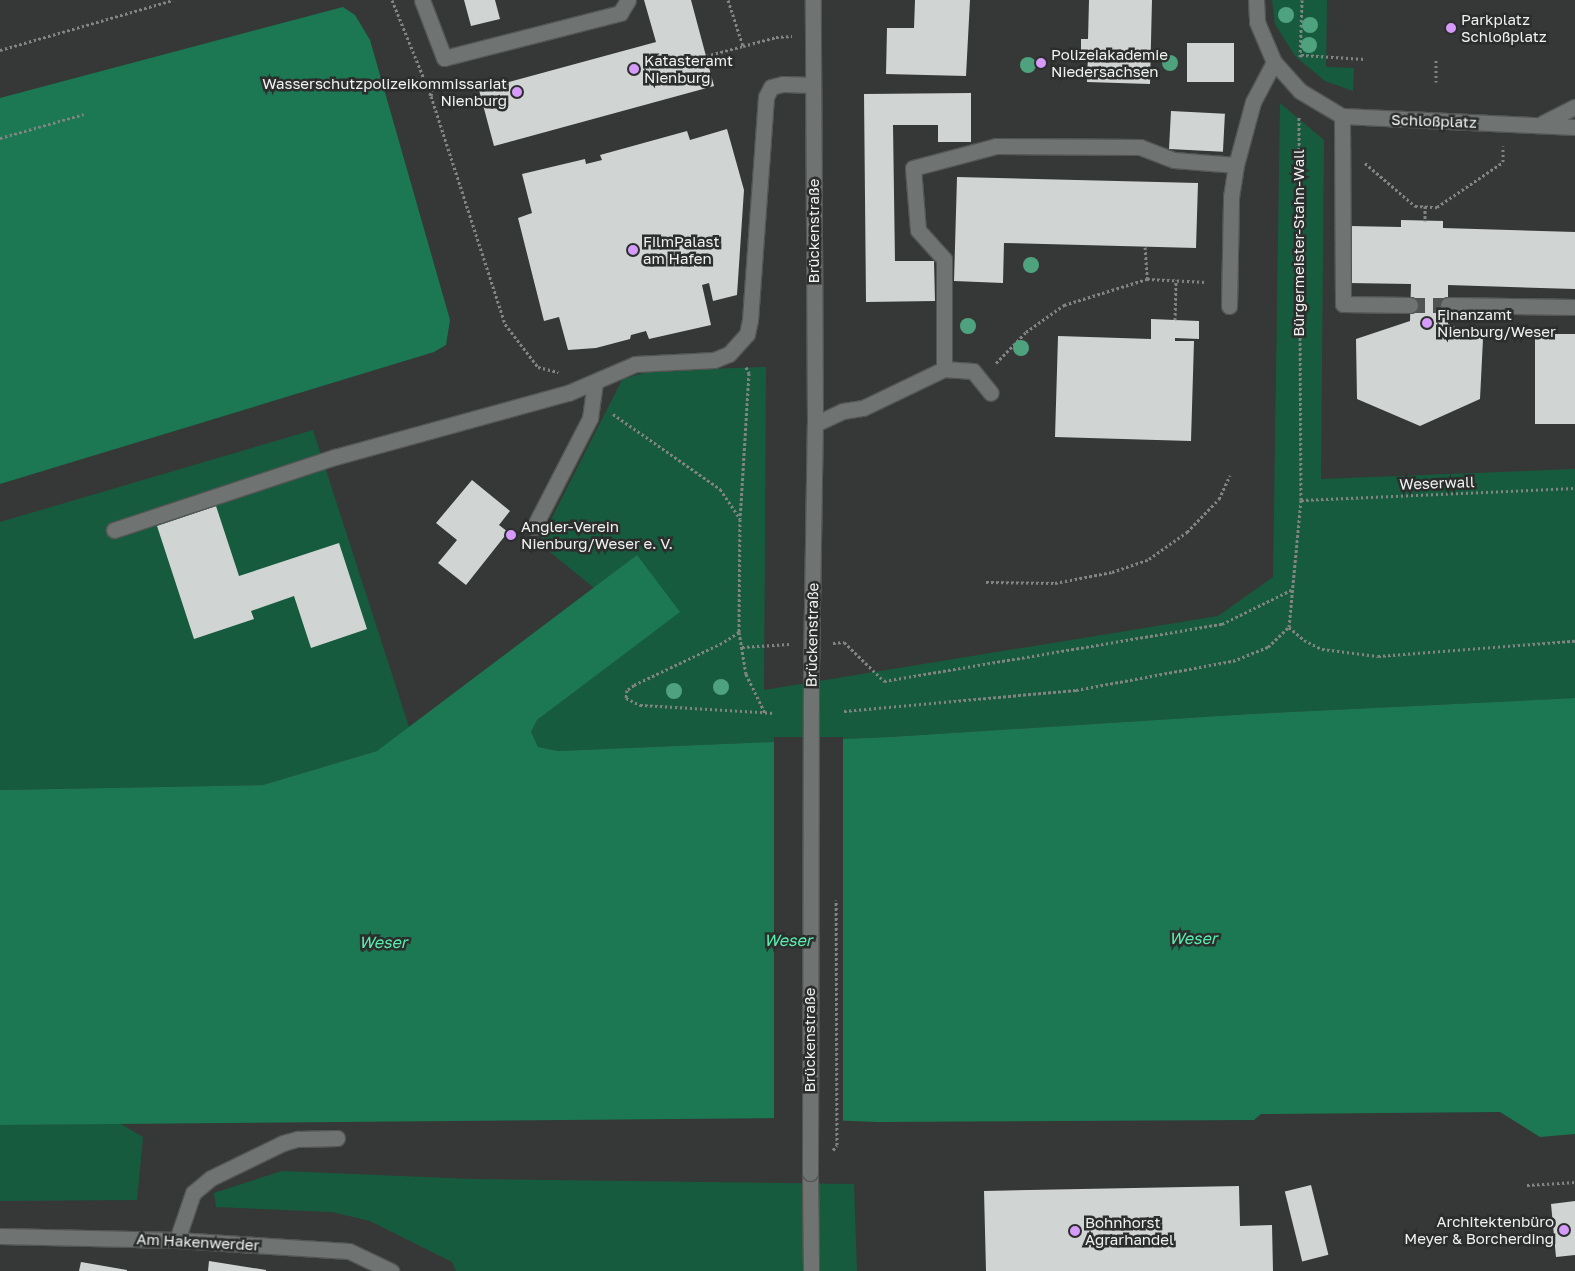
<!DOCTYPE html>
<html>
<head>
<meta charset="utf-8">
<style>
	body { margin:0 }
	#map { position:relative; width:1575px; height:1271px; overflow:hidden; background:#353836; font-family:"Golos Text",sans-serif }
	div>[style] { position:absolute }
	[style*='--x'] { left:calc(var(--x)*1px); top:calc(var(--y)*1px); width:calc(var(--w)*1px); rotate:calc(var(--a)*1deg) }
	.green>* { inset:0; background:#175b3f }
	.water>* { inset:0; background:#1b7853 }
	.pier>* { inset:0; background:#353836; transform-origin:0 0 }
	.building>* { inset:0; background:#d0d4d2; transform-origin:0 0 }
	.minor-tunnel>* { height:15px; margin-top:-7.5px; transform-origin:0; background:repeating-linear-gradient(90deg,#515452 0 15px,transparent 0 23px) }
	.path>* { height:3px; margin-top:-1.5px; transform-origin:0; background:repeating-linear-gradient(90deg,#818482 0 2.5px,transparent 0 5px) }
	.roads { filter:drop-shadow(1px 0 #545655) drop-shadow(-1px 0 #545655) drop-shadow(0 1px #545655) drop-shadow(0 -1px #545655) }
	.minor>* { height:15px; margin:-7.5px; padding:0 7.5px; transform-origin:7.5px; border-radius:7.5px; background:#6f7371 }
	.path-bridge>* { height:3px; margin-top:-1.5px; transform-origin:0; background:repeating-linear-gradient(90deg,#818482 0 2.5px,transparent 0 5px) }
	.bridges { filter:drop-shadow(1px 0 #545655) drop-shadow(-1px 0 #545655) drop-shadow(0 1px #545655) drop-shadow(0 -1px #545655) }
	.minor-bridge>* { height:15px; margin:-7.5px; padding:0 7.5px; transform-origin:7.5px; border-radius:7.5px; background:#6f7371 }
	.trees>* { width:16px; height:16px; margin:-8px; border-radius:50%; background:#4fa27e }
	.dots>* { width:14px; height:14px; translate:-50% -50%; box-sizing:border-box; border:2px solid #2b2e2c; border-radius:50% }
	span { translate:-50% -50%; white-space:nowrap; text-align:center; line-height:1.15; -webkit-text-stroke:5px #2b2e2c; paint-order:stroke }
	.poi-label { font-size:15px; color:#f0f2f1 }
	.left { translate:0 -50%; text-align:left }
	.right { translate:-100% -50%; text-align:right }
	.street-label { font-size:15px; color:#f0f2f1 }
	.water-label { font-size:16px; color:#57eeae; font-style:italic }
</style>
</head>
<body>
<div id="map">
	<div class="green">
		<div style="clip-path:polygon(1272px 0,1327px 0,1326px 67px,1354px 68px,1353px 91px,1325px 81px,1295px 56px,1275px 24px)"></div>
		<div style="clip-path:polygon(1280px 103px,1324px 140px,1321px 479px,1575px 469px,1575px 698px,1250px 714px,890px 737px,558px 751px,538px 747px,531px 732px,537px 720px,630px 649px,637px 555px,594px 588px,539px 543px,622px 380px,649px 371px,766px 367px,764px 690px,1218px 616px,1273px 577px)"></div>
		<div style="clip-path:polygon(313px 430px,410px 730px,377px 751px,263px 785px,0 790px,0 522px)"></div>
		<div style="clip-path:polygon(119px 1123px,143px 1137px,137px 1200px,0 1201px,0 1125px)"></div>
		<div style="clip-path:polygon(282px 1171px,472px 1179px,854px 1184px,857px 1271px,456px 1271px,452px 1262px,370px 1221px,332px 1212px,216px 1207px,214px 1193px)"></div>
	</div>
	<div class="water">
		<div style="clip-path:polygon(343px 7px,355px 15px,370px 40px,450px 320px,446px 345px,434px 352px,0 484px,0 98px)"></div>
		<div style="clip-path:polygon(637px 555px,680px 612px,537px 720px,531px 732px,538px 747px,558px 751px,890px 737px,1250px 714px,1575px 698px,1575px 1134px,1540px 1137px,1500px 1112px,1261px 1114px,1254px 1120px,877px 1122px,779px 1118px,0 1125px,0 790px,263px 785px,377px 751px)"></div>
	</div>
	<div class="pier">
		<div style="left:843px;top:737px;width:386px;height:69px;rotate:90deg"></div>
	</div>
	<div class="building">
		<div style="clip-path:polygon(464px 0,495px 0,500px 19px,471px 26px)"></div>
		<div style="clip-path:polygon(644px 0,691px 0,714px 86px,494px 146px,479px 90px,656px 42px)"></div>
		<div style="clip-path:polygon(915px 0,970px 0,966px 76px,886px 74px,887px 28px,914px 28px)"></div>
		<div style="clip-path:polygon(1089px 0,1152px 0,1150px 84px,1087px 82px,1088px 54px,1081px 54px,1081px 39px,1088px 39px)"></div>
		<div style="left:1187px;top:43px;width:47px;height:39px"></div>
		<div style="clip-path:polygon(971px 93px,971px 142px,938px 142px,938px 125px,893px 125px,895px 261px,934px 261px,935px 301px,866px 302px,864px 94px)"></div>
		<div style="left:1171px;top:111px;width:54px;height:38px;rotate:3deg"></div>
		<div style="clip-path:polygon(727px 129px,744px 190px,737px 295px,713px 301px,709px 283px,702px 285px,711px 325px,649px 339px,646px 331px,631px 335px,630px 339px,596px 348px,568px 350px,559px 317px,544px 321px,518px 218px,532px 213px,522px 174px,585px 159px,586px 164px,602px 160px,600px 155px,687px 131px,690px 140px)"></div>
		<div style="clip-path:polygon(957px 177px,1198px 183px,1196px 248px,1004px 243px,1003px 283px,954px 281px)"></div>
		<div style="clip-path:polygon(1401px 220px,1443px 221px,1443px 228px,1575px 232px,1575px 289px,1448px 285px,1448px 324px,1483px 339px,1480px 399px,1420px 426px,1357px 399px,1356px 339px,1410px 321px,1411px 284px,1348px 283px,1350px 226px,1401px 227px)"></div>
		<div style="clip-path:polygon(1151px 319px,1199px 321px,1199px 339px,1175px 338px,1175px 341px,1194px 341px,1191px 441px,1055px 437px,1058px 336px,1151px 339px)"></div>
		<div style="left:1575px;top:334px;width:90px;height:40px;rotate:90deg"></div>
		<div style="clip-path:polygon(472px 480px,510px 511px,499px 525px,508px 532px,466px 585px,438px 563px,457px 540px,436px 523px)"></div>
		<div style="clip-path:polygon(216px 506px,239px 576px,339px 543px,367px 629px,311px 648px,294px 596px,251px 611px,254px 619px,194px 639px,157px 526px)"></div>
		<div style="left:1311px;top:1185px;width:72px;height:27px;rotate:76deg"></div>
		<div style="clip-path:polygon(1239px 1186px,1240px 1226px,1272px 1225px,1273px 1271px,986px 1271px,984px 1191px)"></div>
		<div style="clip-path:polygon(1575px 1201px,1575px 1255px,1556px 1257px,1551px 1204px)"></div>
		<div style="clip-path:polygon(209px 1261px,266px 1270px,266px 1271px,208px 1271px)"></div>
		<div style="clip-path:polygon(81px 1262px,127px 1270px,127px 1271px,79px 1271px)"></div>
	</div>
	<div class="minor-tunnel">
		<div style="--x:1410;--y:305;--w:38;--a:0"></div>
	</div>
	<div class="path">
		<div style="--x:392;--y:0;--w:104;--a:67.9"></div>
		<div style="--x:431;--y:96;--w:240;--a:72"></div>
		<div style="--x:505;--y:324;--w:54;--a:52.5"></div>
		<div style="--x:538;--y:367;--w:21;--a:14"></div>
		<div style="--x:728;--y:0;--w:48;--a:71.9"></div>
		<div style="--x:743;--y:46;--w:34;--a:-15"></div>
		<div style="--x:776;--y:37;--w:16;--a:-4"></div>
		<div style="--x:0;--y:50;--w:180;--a:-16.1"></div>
		<div style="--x:1301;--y:55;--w:64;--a:3.6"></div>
		<div style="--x:706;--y:56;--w:38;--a:-15"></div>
		<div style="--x:1300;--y:57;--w:57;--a:-88"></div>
		<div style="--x:1436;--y:60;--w:22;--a:90"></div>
		<div style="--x:431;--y:96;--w:19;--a:-78"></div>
		<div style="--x:0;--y:138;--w:87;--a:-15.9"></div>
		<div style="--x:1365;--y:163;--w:66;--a:40.7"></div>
		<div style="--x:1415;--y:206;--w:22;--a:3"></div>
		<div style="--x:1437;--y:207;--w:80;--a:-34.3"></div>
		<div style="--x:1503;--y:162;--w:16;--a:-90"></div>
		<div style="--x:1425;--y:206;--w:15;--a:90"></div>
		<div style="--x:1145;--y:247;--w:32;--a:86"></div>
		<div style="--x:1175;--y:320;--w:40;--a:-88.6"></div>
		<div style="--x:996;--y:363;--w:43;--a:-45.9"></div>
		<div style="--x:1026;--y:332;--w:47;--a:-35.4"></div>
		<div style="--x:1064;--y:305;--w:87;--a:-17.4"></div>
		<div style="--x:1147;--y:279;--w:59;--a:2.9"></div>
		<div style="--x:746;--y:367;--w:7;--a:63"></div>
		<div style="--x:749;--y:373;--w:146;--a:93.5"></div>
		<div style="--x:740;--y:519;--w:113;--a:90.5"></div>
		<div style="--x:739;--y:632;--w:43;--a:80.5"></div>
		<div style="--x:746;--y:674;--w:43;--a:64"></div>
		<div style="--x:613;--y:414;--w:131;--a:35"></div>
		<div style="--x:720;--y:489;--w:36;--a:56"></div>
		<div style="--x:1301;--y:500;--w:274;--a:-2.5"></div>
		<div style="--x:986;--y:582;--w:69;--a:0.8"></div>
		<div style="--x:1055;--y:583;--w:58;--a:-10.9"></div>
		<div style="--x:1112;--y:572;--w:39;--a:-19"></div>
		<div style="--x:1149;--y:559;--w:47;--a:-35.4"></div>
		<div style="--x:1187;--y:532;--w:46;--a:-45.9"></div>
		<div style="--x:1219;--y:499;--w:26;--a:-65"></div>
		<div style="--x:1289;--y:627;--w:20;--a:41"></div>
		<div style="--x:1304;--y:640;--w:20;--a:27"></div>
		<div style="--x:1322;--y:649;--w:56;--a:7.1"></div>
		<div style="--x:1378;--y:656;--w:198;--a:-4.4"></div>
		<div style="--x:739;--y:632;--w:20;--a:147"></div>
		<div style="--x:722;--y:643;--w:98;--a:154.5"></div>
		<div style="--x:634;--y:685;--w:9;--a:144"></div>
		<div style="--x:627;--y:690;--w:8;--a:97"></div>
		<div style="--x:626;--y:698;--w:16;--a:27"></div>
		<div style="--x:640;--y:705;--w:134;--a:3.4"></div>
		<div style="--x:833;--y:643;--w:11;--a:-5"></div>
		<div style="--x:844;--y:642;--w:56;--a:44.3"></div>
		<div style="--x:884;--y:681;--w:343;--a:-9.6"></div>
		<div style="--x:1222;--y:624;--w:79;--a:-26.2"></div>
		<div style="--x:742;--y:647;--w:47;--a:-3.7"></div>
		<div style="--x:844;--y:711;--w:233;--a:-5.2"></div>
		<div style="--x:1076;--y:690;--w:160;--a:-10.5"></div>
		<div style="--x:1233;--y:661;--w:38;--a:-22"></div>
		<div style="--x:1268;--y:647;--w:29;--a:-44"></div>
		<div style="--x:1289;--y:627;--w:128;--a:-84.6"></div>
		<div style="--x:1301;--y:500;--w:384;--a:-90.3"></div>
		<div style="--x:1527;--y:1185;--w:48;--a:-3.6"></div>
	</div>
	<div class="roads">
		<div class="minor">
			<div style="--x:422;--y:0;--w:62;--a:69.2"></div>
			<div style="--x:444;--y:58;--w:182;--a:-14.3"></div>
			<div style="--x:620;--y:13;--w:15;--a:-58"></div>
			<div style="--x:1256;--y:0;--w:22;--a:87"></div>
			<div style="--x:1257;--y:22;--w:43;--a:67"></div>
			<div style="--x:1274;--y:62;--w:39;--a:48"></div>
			<div style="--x:1300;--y:91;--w:49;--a:30.8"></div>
			<div style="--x:1342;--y:116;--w:233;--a:2.7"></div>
			<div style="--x:1342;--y:116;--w:188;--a:89.7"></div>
			<div style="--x:1343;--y:304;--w:67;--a:0.9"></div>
			<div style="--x:1543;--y:123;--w:36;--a:-27"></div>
			<div style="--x:1448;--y:305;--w:127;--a:0.9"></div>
			<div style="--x:1229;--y:306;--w:109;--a:-88.9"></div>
			<div style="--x:1231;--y:197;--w:32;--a:-81"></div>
			<div style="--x:1236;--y:165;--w:65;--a:-74.9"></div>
			<div style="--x:1253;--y:102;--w:45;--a:-62.3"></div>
			<div style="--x:944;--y:369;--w:110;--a:-90"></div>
			<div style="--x:944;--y:259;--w:39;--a:-132"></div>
			<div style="--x:918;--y:230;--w:62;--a:-94.6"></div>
			<div style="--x:913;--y:168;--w:86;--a:-14.8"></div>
			<div style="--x:996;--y:146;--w:144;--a:0.4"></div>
			<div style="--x:1140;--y:147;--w:36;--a:21"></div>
			<div style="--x:1174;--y:160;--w:62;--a:4.6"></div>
			<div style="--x:815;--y:424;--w:31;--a:-25"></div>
			<div style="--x:843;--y:411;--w:20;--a:-9"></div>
			<div style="--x:863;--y:408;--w:90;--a:-25.7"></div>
			<div style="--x:944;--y:369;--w:29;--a:4"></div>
			<div style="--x:973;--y:371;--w:28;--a:51"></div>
			<div style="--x:534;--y:527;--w:123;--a:-62.8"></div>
			<div style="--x:590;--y:418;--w:36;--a:-82"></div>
			<div style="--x:114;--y:530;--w:233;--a:-18.3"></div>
			<div style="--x:335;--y:457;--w:242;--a:-15.4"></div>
			<div style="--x:568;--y:393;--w:73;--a:-23.4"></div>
			<div style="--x:635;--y:364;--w:79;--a:-2.9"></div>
			<div style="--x:714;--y:360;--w:16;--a:-22"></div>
			<div style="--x:729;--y:354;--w:27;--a:-48"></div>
			<div style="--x:747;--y:334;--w:14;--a:-78"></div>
			<div style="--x:750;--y:320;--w:224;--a:-85.9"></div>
			<div style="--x:766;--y:97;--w:11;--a:-63"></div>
			<div style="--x:771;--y:87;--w:12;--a:-14"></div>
			<div style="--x:783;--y:84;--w:30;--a:2"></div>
			<div style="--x:811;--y:670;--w:246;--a:-89.1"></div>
			<div style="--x:815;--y:424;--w:424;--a:-90.3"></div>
			<div style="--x:810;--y:1173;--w:98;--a:89.4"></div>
			<div style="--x:0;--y:1236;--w:177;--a:1.3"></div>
			<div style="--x:177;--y:1240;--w:172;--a:3.7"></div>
			<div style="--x:349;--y:1251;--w:47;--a:25.5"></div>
			<div style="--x:177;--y:1240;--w:50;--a:-71.2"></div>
			<div style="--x:193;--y:1193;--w:23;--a:-40"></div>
			<div style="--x:211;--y:1178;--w:80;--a:-25.9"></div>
			<div style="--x:283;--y:1143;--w:15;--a:-16"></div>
			<div style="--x:297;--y:1139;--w:40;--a:-1.4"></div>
		</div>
	</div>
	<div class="path-bridge">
		<div style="--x:833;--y:1150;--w:6;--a:-51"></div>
		<div style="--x:837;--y:1145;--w:245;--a:-90.2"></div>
	</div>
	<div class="bridges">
		<div class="minor-bridge">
			<div style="--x:810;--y:1173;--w:503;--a:-89.89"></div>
		</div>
	</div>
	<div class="trees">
		<div style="left:1286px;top:15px"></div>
		<div style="left:1310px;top:25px"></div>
		<div style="left:1309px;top:45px"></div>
		<div style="left:1170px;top:63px"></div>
		<div style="left:1028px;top:65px"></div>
		<div style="left:1031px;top:265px"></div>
		<div style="left:968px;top:326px"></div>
		<div style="left:1021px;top:348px"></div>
		<div style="left:721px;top:687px"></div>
		<div style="left:674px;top:691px"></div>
	</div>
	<div class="dots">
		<div style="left:1451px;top:28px;background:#d69bfa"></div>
		<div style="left:1041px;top:63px;background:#d69bfa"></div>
		<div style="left:634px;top:69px;background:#d69bfa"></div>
		<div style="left:517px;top:92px;background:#d69bfa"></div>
		<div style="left:633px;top:250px;background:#d69bfa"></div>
		<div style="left:1427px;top:323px;background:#d69bfa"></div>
		<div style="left:511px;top:535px;background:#d69bfa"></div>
		<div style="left:1564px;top:1230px;background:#d69bfa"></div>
		<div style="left:1075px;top:1231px;background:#d69bfa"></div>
	</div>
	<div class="poi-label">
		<span class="left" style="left:1461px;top:28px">Parkplatz<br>Schloßplatz</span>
		<span class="left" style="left:1051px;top:63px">Polizeiakademie<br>Niedersachsen</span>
		<span class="left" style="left:644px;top:69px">Katasteramt<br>Nienburg</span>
		<span class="right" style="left:507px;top:92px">Wasserschutzpolizeikommissariat<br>Nienburg</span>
		<span class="left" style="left:643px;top:250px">FilmPalast<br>am Hafen</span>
		<span class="left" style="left:1437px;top:323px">Finanzamt<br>Nienburg/Weser</span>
		<span class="left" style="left:521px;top:535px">Angler-Verein<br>Nienburg/Weser e. V.</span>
		<span class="right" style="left:1554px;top:1230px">Architektenbüro<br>Meyer &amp; Borcherding</span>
		<span class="left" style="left:1085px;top:1231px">Bohnhorst<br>Agrarhandel</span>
	</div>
	<div class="street-label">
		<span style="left:1434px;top:121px;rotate:2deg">Schloßplatz</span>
		<span style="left:814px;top:231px;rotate:-90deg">Brückenstraße</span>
		<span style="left:1299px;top:243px;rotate:-90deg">Bürgermeister-Stahn-Wall</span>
		<span style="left:1437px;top:483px;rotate:-2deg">Weserwall</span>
		<span style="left:812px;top:635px;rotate:-89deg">Brückenstraße</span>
		<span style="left:810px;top:1040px;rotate:-90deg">Brückenstraße</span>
		<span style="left:198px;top:1242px;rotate:3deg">Am Hakenwerder</span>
	</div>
	<div class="water-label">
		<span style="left:1193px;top:938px">Weser</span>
		<span style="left:788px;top:940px">Weser</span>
		<span style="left:383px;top:942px">Weser</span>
	</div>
</div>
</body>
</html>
